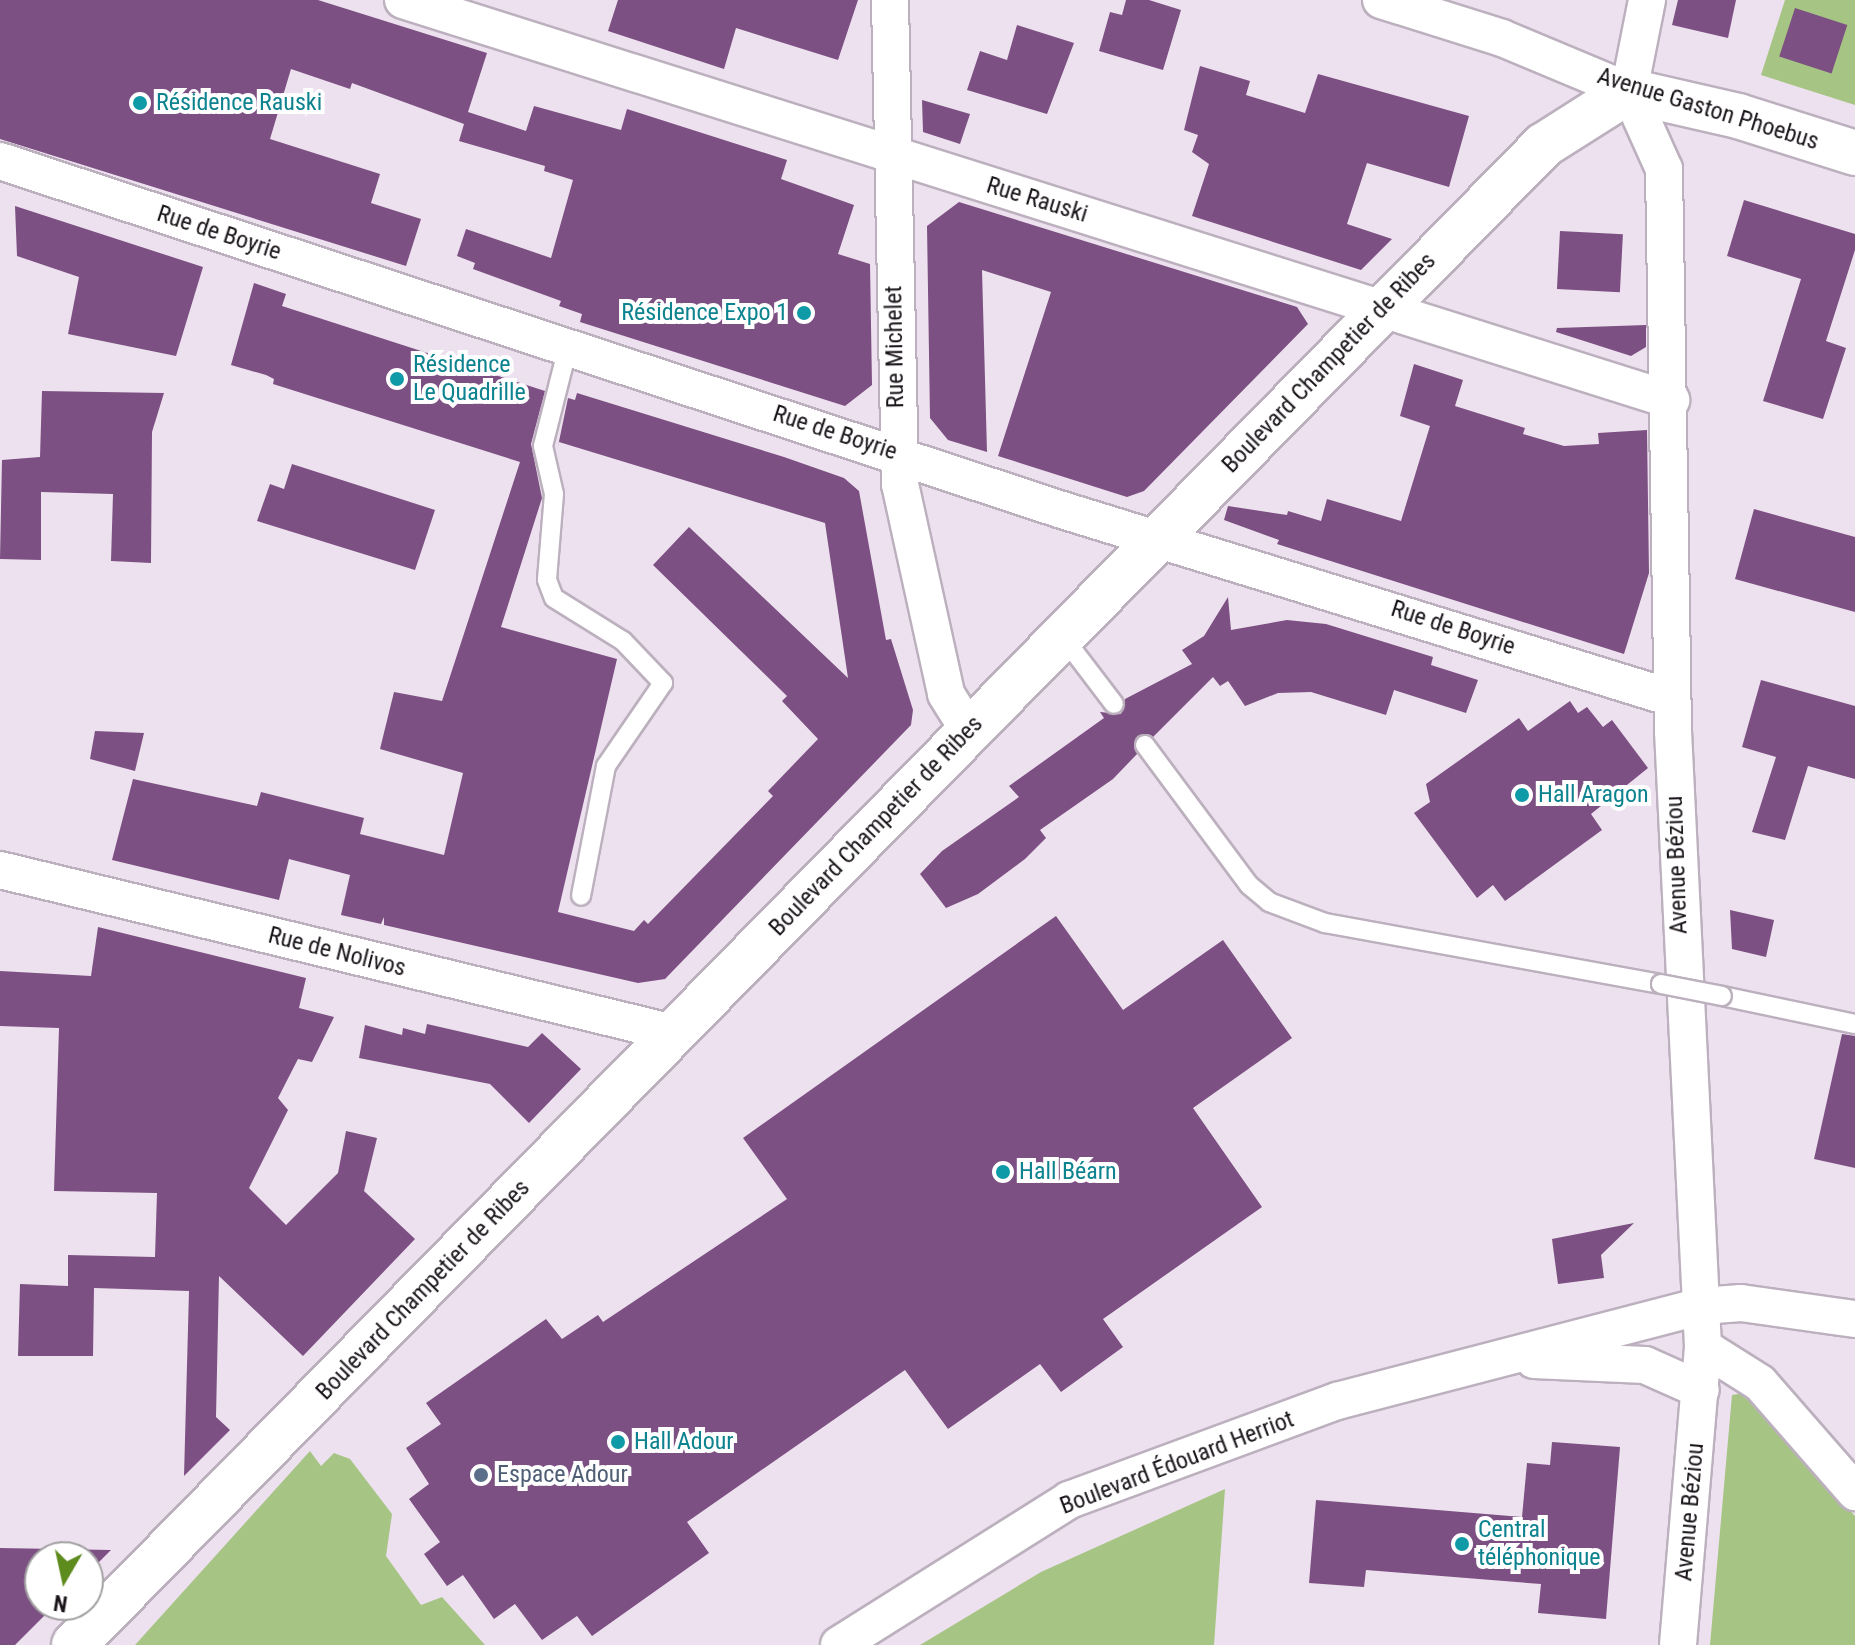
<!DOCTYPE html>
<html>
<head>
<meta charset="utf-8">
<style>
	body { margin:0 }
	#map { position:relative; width:1855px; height:1645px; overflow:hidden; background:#eee1ef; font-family:"Roboto Condensed",sans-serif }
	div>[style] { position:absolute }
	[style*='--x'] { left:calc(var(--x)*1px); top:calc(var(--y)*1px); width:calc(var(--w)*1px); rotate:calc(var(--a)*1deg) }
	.green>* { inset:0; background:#a6c483 }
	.building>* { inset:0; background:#7c5082; transform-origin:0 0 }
	.roads { filter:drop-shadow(2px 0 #bcb0be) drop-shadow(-2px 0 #bcb0be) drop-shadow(0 2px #bcb0be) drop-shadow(0 -2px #bcb0be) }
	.lane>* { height:18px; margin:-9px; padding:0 9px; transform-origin:9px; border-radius:9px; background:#fff }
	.street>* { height:36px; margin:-18px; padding:0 18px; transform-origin:18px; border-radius:18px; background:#fff }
	.secondary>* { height:44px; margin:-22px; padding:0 22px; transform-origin:22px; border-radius:22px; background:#fff }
	.bridges { filter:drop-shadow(2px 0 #bcb0be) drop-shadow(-2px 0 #bcb0be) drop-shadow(0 2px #bcb0be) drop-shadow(0 -2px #bcb0be) }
	.lane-bridge>* { height:18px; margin:-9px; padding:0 9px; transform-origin:9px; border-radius:9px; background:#fff }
	.dots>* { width:22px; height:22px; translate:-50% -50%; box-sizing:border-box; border:4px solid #fff; border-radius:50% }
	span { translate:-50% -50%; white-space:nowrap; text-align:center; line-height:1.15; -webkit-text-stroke:8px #fff; paint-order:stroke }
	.culture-label { font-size:24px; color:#0d838f }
	.left { translate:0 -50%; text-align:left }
	.right { translate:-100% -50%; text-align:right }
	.street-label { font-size:24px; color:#1a151a }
	.service-label { font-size:24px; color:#4e5e75 }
	.north { position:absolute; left:24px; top:1541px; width:80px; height:80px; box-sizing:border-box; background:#fff; border:2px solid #a3a1a3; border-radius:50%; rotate:189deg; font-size:22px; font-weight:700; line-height:32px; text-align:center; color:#1a151a }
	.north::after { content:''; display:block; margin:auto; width:28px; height:36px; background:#5d8b1e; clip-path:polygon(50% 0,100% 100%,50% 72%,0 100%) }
</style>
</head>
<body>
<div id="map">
	<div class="green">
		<div style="clip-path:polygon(1785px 0,1855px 0,1855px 105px,1761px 75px)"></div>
		<div style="clip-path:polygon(1745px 1393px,1855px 1516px,1855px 1645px,1710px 1645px,1732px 1395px)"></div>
		<div style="clip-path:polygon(310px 1451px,321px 1466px,334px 1453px,350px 1459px,392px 1514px,386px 1556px,421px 1605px,442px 1597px,485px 1645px,135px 1645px)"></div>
		<div style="clip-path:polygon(1225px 1489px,1214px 1645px,920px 1645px,1041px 1572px)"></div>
	</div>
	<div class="building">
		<div style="clip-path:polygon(0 0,318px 0,487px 53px,468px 112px,526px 131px,534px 106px,621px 130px,627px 109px,787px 160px,781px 179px,854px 205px,838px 254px,870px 264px,872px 385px,845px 406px,580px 322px,582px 314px,559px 306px,561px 301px,473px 269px,475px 263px,457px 256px,466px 229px,551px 258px,573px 180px,544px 171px,545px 166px,459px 141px,464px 124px,352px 83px,350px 89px,291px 69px,270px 139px,380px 174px,371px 203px,421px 219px,406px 266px,0 139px)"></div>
		<div style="clip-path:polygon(618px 0,858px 0,838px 60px,736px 28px,724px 69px,608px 31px)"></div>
		<div style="clip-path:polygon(1126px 0,1149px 0,1181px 10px,1163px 70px,1099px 51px,1110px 12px,1122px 15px)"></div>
		<div style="clip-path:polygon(1678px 0,1736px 0,1728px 38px,1672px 25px)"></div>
		<div style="left:1795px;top:8px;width:55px;height:51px;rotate:18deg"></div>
		<div style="clip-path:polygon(1017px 25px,1074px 43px,1047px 114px,967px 90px,980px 51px,1007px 60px)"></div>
		<div style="clip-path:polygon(1200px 66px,1250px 81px,1246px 95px,1305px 113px,1318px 74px,1469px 116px,1449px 187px,1367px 163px,1347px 224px,1392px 239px,1361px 270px,1192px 216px,1209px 164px,1192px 152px,1198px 135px,1184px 130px)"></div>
		<div style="clip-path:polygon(922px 100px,970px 114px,960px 144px,923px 132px)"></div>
		<div style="clip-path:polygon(1744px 200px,1855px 234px,1855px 250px,1826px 341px,1846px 348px,1823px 419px,1763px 401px,1801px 279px,1727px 256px)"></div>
		<div style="clip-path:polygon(959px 202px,1297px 307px,1308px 324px,1144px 491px,1127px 497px,998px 456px,1051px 292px,982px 270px,987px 452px,948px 440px,930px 418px,927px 226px)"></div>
		<div style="clip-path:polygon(15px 206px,203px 267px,176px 356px,68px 334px,79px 277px,17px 256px)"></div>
		<div style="left:1560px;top:231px;width:63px;height:58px;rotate:3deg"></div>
		<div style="clip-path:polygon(254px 283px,286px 294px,282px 306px,545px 391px,531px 444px,542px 498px,501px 627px,617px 659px,558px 912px,634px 931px,644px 920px,648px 924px,773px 796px,768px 791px,818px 739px,782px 701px,787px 696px,653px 565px,689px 527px,848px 678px,825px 523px,559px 442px,557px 451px,568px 398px,575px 400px,577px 393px,784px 457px,844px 478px,859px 491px,886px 640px,891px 639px,913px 710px,911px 725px,665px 979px,638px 983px,384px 925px,384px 917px,381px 924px,341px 915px,350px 875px,289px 859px,279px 900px,112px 860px,133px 779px,257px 806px,261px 792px,364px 818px,360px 834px,444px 855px,463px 773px,380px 749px,394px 692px,442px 701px,520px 462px,273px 384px,274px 379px,266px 375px,231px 365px)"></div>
		<div style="clip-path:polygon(1646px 325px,1646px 347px,1631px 356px,1556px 332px,1557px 328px)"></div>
		<div style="clip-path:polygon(1414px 364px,1463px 380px,1455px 406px,1525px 428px,1523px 434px,1564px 446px,1599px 444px,1598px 433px,1647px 430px,1649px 573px,1624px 654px,1277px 544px,1279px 540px,1224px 520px,1228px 506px,1287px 515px,1288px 511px,1321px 521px,1327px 499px,1401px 521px,1430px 426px,1400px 416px)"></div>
		<div style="clip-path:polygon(42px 391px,164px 393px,152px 432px,151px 563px,111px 561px,113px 494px,41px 492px,41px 560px,0 559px,2px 460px,40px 457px)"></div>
		<div style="clip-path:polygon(292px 464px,435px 510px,415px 570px,257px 521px,270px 484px,284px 489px)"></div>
		<div style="clip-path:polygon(1754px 509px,1855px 537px,1855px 612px,1735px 579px)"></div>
		<div style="clip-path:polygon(1228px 597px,1231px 630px,1287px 620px,1326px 624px,1433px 657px,1431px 665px,1478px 680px,1466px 713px,1394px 690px,1386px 715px,1311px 692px,1278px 693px,1245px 706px,1228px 681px,1220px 686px,1213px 677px,1153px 737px,1137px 736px,1137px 754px,1113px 779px,1040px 830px,1046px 838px,1025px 859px,978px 894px,946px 908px,920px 874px,942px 851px,1019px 797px,1009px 786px,1104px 718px,1100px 712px,1121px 714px,1125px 699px,1192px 664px,1182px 650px,1204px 636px)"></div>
		<div style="clip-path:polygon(1761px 680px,1855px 706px,1855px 779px,1808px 766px,1785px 840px,1752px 832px,1776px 757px,1742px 747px)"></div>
		<div style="clip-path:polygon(1570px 701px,1578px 713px,1587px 707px,1603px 727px,1612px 720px,1648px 768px,1591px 814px,1602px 830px,1505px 901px,1493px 885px,1477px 898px,1414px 813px,1430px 802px,1426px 784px,1519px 718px,1528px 731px)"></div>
		<div style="clip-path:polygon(95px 731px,144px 733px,135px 771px,90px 759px)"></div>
		<div style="clip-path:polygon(1730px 910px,1774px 920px,1766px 957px,1732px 949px)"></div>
		<div style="clip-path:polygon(1056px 916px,1123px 1010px,1223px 940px,1292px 1038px,1193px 1108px,1262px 1207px,1103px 1319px,1123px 1347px,1061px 1392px,1040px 1364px,948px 1429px,905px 1370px,687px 1522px,709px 1553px,592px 1636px,577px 1616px,542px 1640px,515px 1604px,494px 1619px,463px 1575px,447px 1586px,424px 1554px,440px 1542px,409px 1499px,429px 1484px,406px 1448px,441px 1424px,426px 1403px,546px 1319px,562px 1339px,598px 1315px,603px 1322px,787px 1199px,743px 1138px)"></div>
		<div style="clip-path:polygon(98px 927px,306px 978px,299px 1008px,334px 1017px,312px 1062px,298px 1059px,278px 1098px,288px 1110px,249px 1188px,286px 1225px,338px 1173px,346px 1131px,377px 1138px,364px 1191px,415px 1239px,303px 1356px,219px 1276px,216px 1417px,230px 1430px,184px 1476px,189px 1291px,94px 1288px,93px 1356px,18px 1356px,20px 1284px,68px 1286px,68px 1255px,155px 1257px,157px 1193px,54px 1191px,59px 1028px,0 1026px,0 971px,91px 976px)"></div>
		<div style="clip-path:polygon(427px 1024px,528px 1047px,542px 1033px,581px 1069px,529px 1123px,490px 1084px,359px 1058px,365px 1025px,402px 1035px,403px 1028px,425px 1034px)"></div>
		<div style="clip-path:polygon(1842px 1034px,1855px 1036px,1855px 1168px,1814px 1159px)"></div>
		<div style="clip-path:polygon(1634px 1223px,1601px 1255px,1604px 1278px,1558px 1284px,1552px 1239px)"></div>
		<div style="clip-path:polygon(1552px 1442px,1620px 1447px,1606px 1619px,1538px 1613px,1541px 1584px,1366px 1570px,1364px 1587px,1309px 1583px,1316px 1500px,1522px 1517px,1527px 1463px,1550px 1465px)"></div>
		<div style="clip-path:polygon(0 1548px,111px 1550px,88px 1573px,88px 1557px,40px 1557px,40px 1605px,55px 1605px,15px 1645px,0 1645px)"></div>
	</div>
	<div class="roads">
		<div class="lane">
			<div style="--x:568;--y:347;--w:102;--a:104.2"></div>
			<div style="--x:543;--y:446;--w:49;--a:77.1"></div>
			<div style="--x:554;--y:494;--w:86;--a:94.7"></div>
			<div style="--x:547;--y:580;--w:19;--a:69"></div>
			<div style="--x:554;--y:598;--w:81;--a:31.9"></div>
			<div style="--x:623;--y:641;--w:58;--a:46.4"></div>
			<div style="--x:663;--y:683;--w:101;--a:124.5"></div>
			<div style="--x:606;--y:766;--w:132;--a:100.9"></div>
			<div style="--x:1063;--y:637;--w:84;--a:52.7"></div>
			<div style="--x:1145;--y:745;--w:174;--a:53.4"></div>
			<div style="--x:1249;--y:885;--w:26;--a:40"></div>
			<div style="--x:1269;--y:902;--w:60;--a:20.6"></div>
			<div style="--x:1325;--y:923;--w:341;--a:10.3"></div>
			<div style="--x:1722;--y:996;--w:136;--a:11.9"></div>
		</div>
		<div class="street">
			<div style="--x:403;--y:0;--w:1330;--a:17.51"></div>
			<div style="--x:890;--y:0;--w:484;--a:88.8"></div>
			<div style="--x:900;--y:484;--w:215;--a:77.6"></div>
			<div style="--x:946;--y:694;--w:44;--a:58.1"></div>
			<div style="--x:1381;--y:0;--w:127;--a:17.4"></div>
			<div style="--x:1502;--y:38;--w:138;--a:22.7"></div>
			<div style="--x:1629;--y:91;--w:85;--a:65.8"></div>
			<div style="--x:1664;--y:169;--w:562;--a:89.08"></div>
			<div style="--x:1673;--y:731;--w:617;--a:87.21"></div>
			<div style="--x:1703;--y:1347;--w:299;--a:94.8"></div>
			<div style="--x:1629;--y:91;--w:93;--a:-78.8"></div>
			<div style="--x:0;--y:161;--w:1118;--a:18.19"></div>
			<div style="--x:1062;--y:510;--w:638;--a:17.13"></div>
			<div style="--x:0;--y:870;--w:693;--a:13.6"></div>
			<div style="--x:1703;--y:1347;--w:67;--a:32.3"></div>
			<div style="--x:1760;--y:1383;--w:145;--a:48.9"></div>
			<div style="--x:1534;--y:1360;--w:111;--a:2.6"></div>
			<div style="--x:1645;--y:1365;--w:61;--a:24.1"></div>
			<div style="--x:839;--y:1645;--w:272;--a:-32.2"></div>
			<div style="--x:1069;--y:1500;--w:286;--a:-20.3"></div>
			<div style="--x:1337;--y:1401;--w:376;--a:-14.6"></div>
			<div style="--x:1701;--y:1306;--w:40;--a:-4.3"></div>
			<div style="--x:1741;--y:1303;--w:115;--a:8"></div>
		</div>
		<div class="secondary">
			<div style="--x:74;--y:1645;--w:2100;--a:-45.58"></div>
			<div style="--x:1544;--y:145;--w:101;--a:-32.4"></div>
			<div style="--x:1629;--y:91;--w:112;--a:12.9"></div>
			<div style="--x:1738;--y:116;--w:123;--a:17.5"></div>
		</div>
	</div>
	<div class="bridges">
		<div class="lane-bridge">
			<div style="--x:1661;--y:984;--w:62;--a:11.1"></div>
		</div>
	</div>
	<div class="dots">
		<div style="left:140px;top:103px;background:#0f9aa8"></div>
		<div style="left:804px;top:313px;background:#0f9aa8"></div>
		<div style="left:397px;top:379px;background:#0f9aa8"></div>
		<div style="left:1522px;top:795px;background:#0f9aa8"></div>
		<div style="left:1003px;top:1172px;background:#0f9aa8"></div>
		<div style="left:618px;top:1442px;background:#0f9aa8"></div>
		<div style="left:481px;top:1475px;background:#5c6f8a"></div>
		<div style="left:1462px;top:1544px;background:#0f9aa8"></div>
	</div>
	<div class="culture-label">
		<span class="left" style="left:156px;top:103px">Résidence Rauski</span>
		<span class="right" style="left:788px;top:313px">Résidence Expo 1</span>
		<span class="left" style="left:413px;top:379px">Résidence<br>Le Quadrille</span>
		<span class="left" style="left:1538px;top:795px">Hall Aragon</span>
		<span class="left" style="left:1019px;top:1172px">Hall Béarn</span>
		<span class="left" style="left:634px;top:1442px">Hall Adour</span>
		<span class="left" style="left:1478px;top:1544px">Central<br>téléphonique</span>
	</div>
	<div class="street-label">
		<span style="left:1708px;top:109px;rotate:17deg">Avenue Gaston Phoebus</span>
		<span style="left:1037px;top:200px;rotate:17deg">Rue Rauski</span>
		<span style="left:219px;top:233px;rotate:18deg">Rue de Boyrie</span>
		<span style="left:895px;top:347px;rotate:-91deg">Rue Michelet</span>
		<span style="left:1329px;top:363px;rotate:-46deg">Boulevard Champetier de Ribes</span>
		<span style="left:835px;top:433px;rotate:18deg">Rue de Boyrie</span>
		<span style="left:1453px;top:628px;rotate:18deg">Rue de Boyrie</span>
		<span style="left:876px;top:826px;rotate:-46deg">Boulevard Champetier de Ribes</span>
		<span style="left:1677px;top:865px;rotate:-92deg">Avenue Béziou</span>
		<span style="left:337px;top:952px;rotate:14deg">Rue de Nolivos</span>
		<span style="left:423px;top:1290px;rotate:-46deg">Boulevard Champetier de Ribes</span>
		<span style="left:1177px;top:1463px;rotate:-21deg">Boulevard Édouard Herriot</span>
		<span style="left:1690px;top:1512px;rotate:-85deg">Avenue Béziou</span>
	</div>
	<div class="service-label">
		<span class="left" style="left:497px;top:1475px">Espace Adour</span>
	</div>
	<div class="north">N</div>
</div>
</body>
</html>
